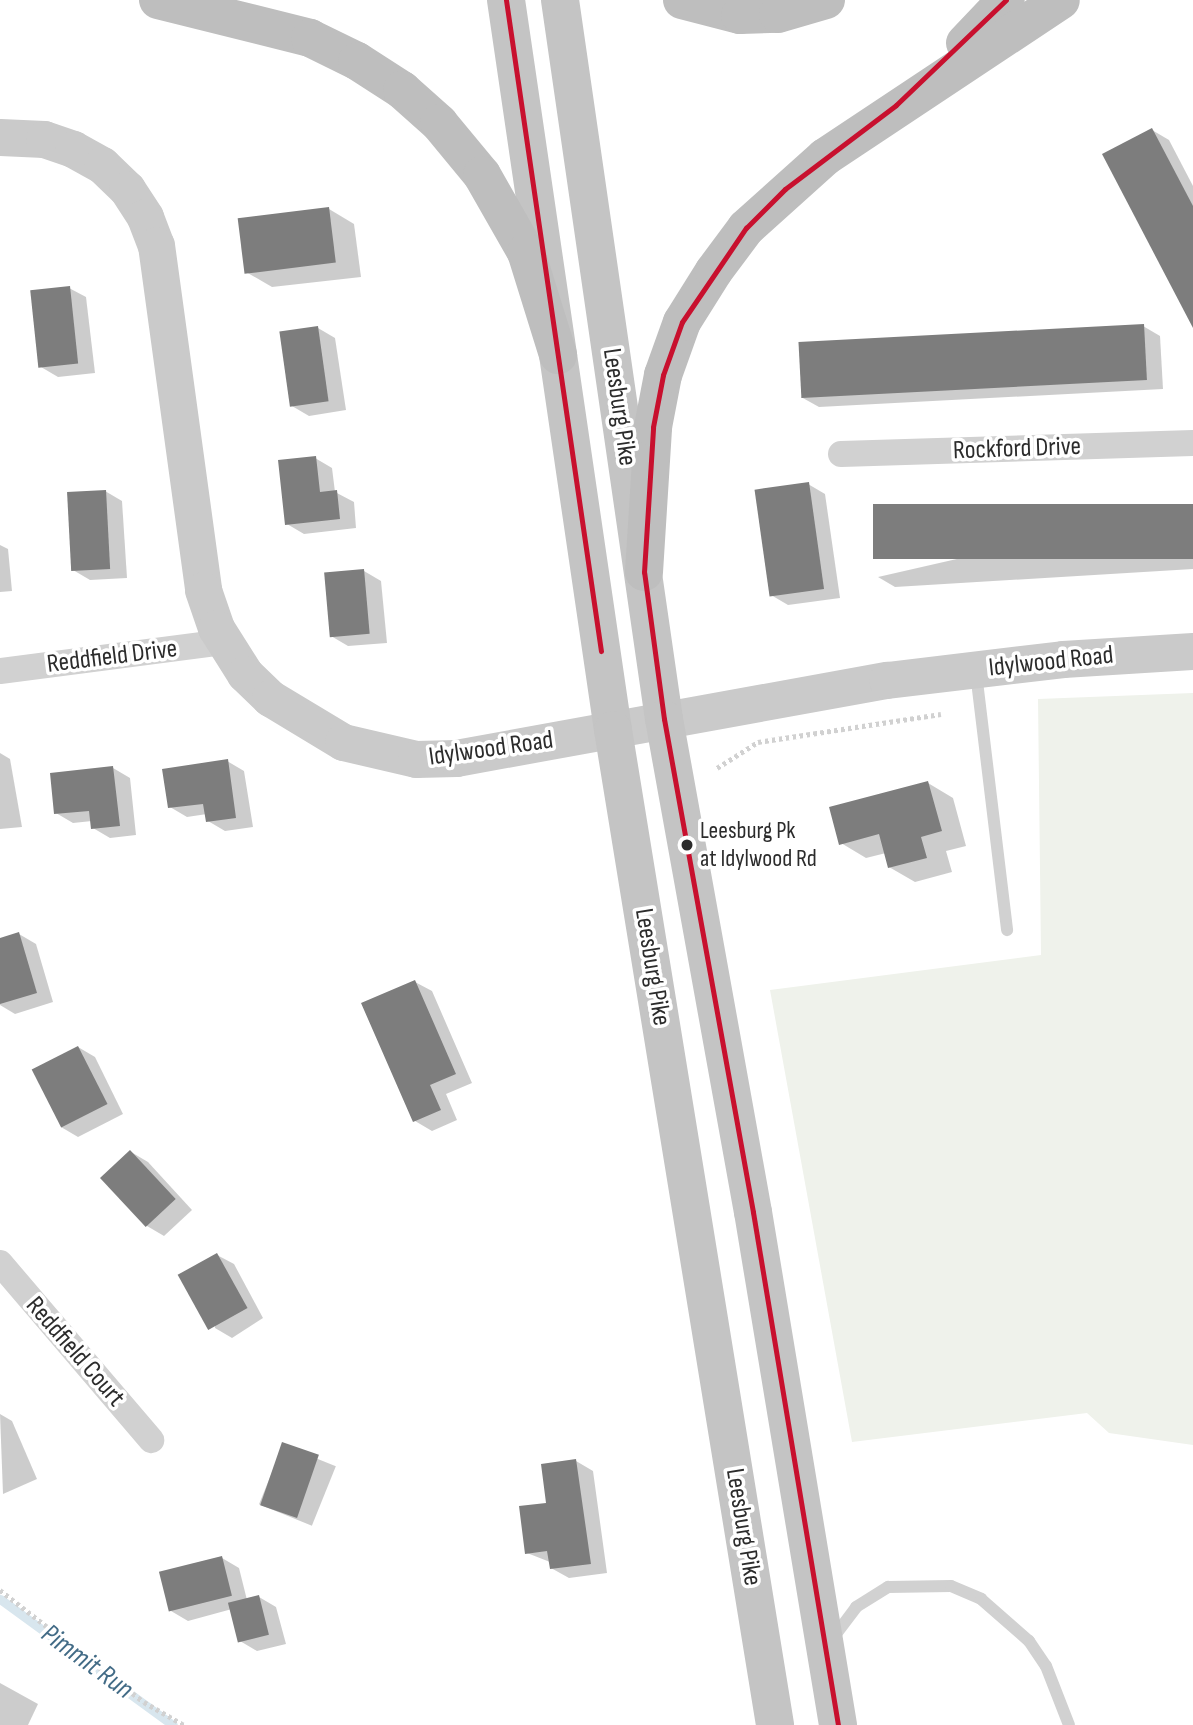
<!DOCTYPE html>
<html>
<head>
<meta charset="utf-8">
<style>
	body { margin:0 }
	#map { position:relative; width:1193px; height:1725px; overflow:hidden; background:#fff; font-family:"Sofia Sans Condensed",sans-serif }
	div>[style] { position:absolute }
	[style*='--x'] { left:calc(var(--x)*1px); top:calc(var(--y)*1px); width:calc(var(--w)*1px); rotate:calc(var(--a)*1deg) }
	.green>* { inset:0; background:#eff2eb }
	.shadow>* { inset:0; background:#0003; transform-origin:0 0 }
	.stream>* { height:9px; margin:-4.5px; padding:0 4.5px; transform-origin:4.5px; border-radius:4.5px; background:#d8e6ee }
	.building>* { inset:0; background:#7d7d7d; transform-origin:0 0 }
	.path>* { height:4.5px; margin-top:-2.25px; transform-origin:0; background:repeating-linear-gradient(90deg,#d1d1d1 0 3.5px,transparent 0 7px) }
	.lane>* { height:12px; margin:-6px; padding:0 6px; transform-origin:6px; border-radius:6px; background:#d1d1d1 }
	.street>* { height:26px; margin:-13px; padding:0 13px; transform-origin:13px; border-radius:13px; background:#d1d1d1 }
	.secondary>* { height:37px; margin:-18.5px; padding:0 18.5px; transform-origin:18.5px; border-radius:18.5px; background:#cacaca }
	.primary>* { height:38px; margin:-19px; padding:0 19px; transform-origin:19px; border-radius:19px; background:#c4c4c4 }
	.highway>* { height:38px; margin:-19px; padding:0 19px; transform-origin:19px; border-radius:19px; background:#bebebe }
	.bus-1>* { height:5px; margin:-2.5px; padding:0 2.5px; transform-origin:2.5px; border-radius:2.5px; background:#c8102e }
	.dots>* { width:19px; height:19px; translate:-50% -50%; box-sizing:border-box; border:4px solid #fff; border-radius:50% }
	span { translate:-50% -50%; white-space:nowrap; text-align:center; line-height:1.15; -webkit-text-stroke:7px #fff; paint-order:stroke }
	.bus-label { font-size:24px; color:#2c2c2c }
	.left { translate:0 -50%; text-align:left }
	.street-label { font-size:26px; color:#2c2c2c }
	.water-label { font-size:28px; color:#426b86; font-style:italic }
</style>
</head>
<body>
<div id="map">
	<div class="green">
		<div style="clip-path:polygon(1193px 693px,1193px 1445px,1109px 1433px,1087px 1413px,852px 1442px,770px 990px,1041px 955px,1038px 699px)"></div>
	</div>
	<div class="shadow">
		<div style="clip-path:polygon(1152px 130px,1169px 140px,1193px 186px,1193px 324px)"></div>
		<div style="clip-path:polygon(329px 209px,354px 224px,361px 277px,272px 287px,246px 272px)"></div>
		<div style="clip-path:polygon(69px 288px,86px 297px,95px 373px,58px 377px,41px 367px)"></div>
		<div style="clip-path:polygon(1143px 326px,1160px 336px,1163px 389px,819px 407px,801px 397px)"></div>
		<div style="clip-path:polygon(318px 328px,335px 338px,346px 410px,309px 416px,292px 406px)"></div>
		<div style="clip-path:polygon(315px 458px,332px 468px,335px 492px,354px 502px,356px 528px,304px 534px,287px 524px)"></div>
		<div style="clip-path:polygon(808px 484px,825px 494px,840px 598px,788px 605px,771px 595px)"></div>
		<div style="clip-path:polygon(105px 491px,122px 501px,127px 578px,90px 580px,73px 570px)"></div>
		<div style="clip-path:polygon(1193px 505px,1193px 569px,895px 587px,878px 577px)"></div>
		<div style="clip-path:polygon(0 545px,8px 549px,12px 591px,0 592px)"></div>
		<div style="clip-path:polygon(364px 571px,381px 581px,387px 643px,348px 646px,331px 636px)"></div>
		<div style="clip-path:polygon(0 753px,10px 759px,22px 827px,0 829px)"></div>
		<div style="clip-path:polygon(227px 761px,244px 771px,253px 827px,225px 831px,208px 821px,207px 814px,187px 817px,170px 807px)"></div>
		<div style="clip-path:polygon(113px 768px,130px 778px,136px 835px,110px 838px,93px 828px,92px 821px,73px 823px,56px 813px)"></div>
		<div style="clip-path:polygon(928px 783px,953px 798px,966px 846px,946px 851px,952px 872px,915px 882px,889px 867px,886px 853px,866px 858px,841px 843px)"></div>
		<div style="clip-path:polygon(19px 934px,36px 944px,53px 1002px,15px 1014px,0 1005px,0 939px)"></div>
		<div style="clip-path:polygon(415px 982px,432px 991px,472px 1083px,446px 1094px,457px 1120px,432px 1131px,415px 1121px)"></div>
		<div style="clip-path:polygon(78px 1047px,95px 1057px,123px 1114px,78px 1137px,61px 1127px)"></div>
		<div style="clip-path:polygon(131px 1152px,148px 1162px,192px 1210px,164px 1236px,147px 1226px)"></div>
		<div style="clip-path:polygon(217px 1255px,234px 1264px,263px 1318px,232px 1338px,215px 1328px)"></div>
		<div style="clip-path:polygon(0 1414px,12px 1421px,37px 1479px,3px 1494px)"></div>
		<div style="left:283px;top:1445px;width:57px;height:64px;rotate:22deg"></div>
		<div style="clip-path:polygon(576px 1461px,593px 1471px,607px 1573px,569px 1578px,551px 1568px,550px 1562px,527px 1553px,548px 1504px)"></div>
		<div style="clip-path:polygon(222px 1558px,239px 1568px,247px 1600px,259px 1597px,276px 1607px,286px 1644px,257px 1651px,240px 1641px,232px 1609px,188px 1621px,171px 1611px)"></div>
		<div style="clip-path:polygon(0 1683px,38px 1704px,28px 1725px,0 1725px)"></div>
	</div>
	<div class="stream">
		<div style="--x:0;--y:1599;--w:214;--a:36.1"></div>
	</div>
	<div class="building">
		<div style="clip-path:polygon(1152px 128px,1193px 206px,1193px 328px,1102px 154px)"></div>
		<div style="left:329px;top:207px;width:56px;height:92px;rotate:83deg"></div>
		<div style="left:70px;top:286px;width:78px;height:40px;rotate:84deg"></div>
		<div style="left:1144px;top:324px;width:56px;height:346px;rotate:87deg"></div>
		<div style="left:318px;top:326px;width:76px;height:39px;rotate:82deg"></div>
		<div style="clip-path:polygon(316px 456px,320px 492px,337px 490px,340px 519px,285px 525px,278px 460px)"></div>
		<div style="left:809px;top:482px;width:108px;height:55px;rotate:82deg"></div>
		<div style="left:106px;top:490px;width:79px;height:39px;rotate:87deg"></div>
		<div style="left:1193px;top:504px;width:55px;height:320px;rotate:90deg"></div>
		<div style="left:364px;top:569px;width:65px;height:40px;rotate:85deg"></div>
		<div style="clip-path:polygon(228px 759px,236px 818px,206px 822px,203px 804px,168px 808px,162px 769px)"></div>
		<div style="clip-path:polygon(113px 766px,120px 826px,91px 829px,89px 811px,54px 814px,50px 773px)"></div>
		<div style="clip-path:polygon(928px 781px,942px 831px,921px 837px,927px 858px,888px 868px,879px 834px,839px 845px,829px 807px)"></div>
		<div style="clip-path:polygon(19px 932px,37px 993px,0 1004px,0 938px)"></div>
		<div style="clip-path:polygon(415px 980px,456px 1074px,430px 1085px,441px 1110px,413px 1122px,361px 1003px)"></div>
		<div style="left:78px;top:1046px;width:65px;height:52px;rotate:63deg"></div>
		<div style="left:130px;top:1150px;width:67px;height:41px;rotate:47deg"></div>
		<div style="left:217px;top:1253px;width:63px;height:45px;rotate:61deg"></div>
		<div style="left:282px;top:1442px;width:39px;height:67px;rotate:19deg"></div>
		<div style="clip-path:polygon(576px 1459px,591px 1564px,550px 1569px,547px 1551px,525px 1554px,519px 1506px,546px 1503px,541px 1464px)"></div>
		<div style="left:222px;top:1556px;width:41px;height:65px;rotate:76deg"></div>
		<div style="left:259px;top:1595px;width:41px;height:32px;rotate:76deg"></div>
	</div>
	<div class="path">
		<div style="--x:717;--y:768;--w:49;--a:-32.4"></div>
		<div style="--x:758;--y:742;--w:185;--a:-8.7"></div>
		<div style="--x:0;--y:1590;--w:182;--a:37.9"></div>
		<div style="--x:144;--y:1702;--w:46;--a:29.9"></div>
	</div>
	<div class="lane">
		<div style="--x:976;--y:673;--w:259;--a:83.1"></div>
		<div style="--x:833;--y:1638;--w:39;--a:-53"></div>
		<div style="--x:856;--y:1607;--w:38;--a:-32"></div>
		<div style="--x:888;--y:1587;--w:63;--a:-0.9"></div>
		<div style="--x:951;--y:1586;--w:33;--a:23"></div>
		<div style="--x:981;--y:1599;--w:64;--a:41.2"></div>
		<div style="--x:1029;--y:1641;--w:30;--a:56"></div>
		<div style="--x:1046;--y:1666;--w:63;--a:68.7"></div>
	</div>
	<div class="street">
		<div style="--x:841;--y:454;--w:352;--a:-1.8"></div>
		<div style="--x:0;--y:671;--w:225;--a:-7.4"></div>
		<div style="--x:0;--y:1263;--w:233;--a:49.5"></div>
	</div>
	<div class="secondary">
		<div style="--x:0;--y:137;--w:44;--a:2.6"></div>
		<div style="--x:44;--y:139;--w:31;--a:19"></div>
		<div style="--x:73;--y:149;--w:33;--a:29"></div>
		<div style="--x:102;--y:165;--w:35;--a:44"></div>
		<div style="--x:127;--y:189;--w:33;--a:57"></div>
		<div style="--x:145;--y:217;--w:30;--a:69"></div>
		<div style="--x:156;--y:245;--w:348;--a:82.2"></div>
		<div style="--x:203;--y:590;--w:40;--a:71.1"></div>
		<div style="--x:216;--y:628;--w:54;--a:57.8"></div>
		<div style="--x:245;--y:674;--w:35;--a:44"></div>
		<div style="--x:270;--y:698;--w:85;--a:31.1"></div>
		<div style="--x:343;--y:742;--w:75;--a:13.1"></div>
		<div style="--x:416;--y:759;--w:40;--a:-1.4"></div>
		<div style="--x:456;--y:758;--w:438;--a:-10.3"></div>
		<div style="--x:887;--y:680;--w:177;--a:-6.8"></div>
		<div style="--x:1063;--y:659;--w:130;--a:-3.5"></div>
	</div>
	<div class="primary">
		<div style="--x:506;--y:0;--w:738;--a:81.66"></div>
		<div style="--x:613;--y:730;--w:1008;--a:80.75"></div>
		<div style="--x:560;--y:0;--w:726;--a:81.77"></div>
		<div style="--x:664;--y:719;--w:501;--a:79.77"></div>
		<div style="--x:753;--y:1212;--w:520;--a:80.59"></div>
	</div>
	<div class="highway">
		<div style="--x:158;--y:0;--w:157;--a:14"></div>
		<div style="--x:310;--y:38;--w:52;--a:26.1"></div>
		<div style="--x:357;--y:61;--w:54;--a:32.8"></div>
		<div style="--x:402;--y:90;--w:50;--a:41.7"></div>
		<div style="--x:439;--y:123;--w:67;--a:50.4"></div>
		<div style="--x:482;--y:175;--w:89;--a:60.3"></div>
		<div style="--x:526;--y:252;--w:108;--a:72.7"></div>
		<div style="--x:682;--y:0;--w:60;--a:14.5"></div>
		<div style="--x:740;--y:15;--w:38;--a:-2"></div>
		<div style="--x:778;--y:14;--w:50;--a:-16.3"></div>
		<div style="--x:965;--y:43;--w:59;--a:-46.4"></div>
		<div style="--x:644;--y:572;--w:145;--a:-86.4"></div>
		<div style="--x:653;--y:427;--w:53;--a:-79.1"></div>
		<div style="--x:663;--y:375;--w:56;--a:-70.3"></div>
		<div style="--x:682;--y:322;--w:60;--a:-57.9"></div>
		<div style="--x:714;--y:271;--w:54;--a:-53.3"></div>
		<div style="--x:746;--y:228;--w:106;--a:-41.9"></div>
		<div style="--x:825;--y:157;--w:283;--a:-33.6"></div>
	</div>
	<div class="bus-1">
		<div style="--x:506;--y:0;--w:658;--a:81.7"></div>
		<div style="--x:838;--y:1725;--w:520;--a:-99.41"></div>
		<div style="--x:753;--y:1212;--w:501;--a:-100.23"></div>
		<div style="--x:664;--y:719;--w:148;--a:-97.7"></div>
		<div style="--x:644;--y:572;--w:145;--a:-86.4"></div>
		<div style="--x:653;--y:427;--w:53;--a:-79.1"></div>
		<div style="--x:663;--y:375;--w:56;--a:-70.3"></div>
		<div style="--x:682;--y:322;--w:114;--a:-55.8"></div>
		<div style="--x:746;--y:228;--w:55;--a:-45"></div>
		<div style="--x:785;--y:189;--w:139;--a:-37.1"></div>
		<div style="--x:896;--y:105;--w:152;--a:-43.7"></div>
	</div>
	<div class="dots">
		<div style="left:687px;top:845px;background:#2c2c2c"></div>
	</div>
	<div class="bus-label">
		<span class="left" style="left:700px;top:845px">Leesburg Pk<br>at Idylwood Rd</span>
	</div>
	<div class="street-label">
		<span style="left:619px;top:407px;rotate:82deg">Leesburg Pike</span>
		<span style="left:1017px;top:449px;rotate:-2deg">Rockford Drive</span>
		<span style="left:112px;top:657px;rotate:-7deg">Reddfield Drive</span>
		<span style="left:1051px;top:662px;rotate:-6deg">Idylwood Road</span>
		<span style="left:491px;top:749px;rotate:-8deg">Idylwood Road</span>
		<span style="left:652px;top:967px;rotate:81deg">Leesburg Pike</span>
		<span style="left:75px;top:1352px;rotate:49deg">Reddfield Court</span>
		<span style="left:743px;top:1527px;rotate:81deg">Leesburg Pike</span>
	</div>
	<div class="water-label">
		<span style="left:87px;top:1662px;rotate:36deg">Pimmit Run</span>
	</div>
</div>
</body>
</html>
